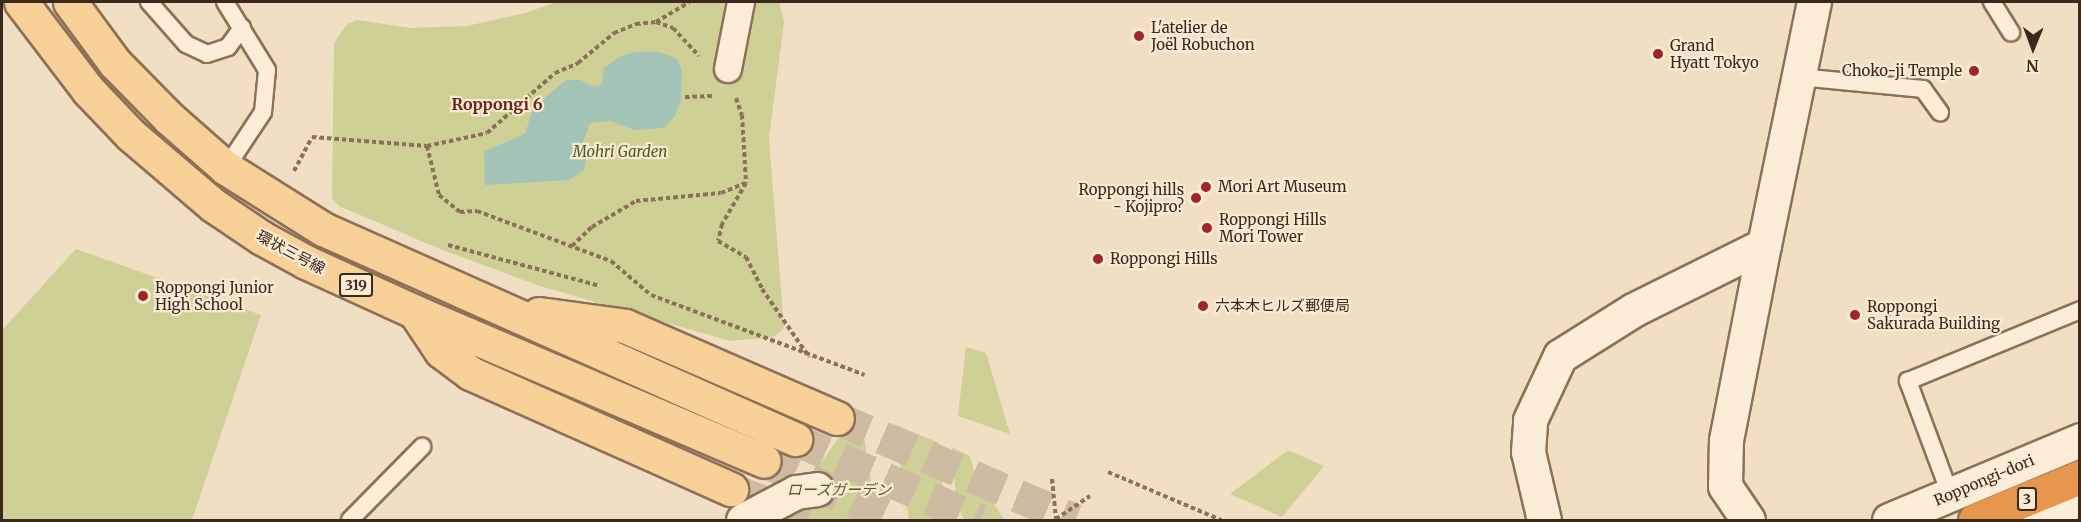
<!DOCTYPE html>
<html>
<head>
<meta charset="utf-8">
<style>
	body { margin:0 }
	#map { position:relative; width:2081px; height:522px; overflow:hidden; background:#f1dfc3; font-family:Merriweather,"Noto Sans JP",serif }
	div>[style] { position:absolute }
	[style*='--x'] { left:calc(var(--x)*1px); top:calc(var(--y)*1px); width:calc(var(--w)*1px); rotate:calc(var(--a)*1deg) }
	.green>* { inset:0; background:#ced095 }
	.water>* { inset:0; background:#a5c4b8 }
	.primary-tunnel>* { height:33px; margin-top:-16.5px; transform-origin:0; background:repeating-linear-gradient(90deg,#cdbba2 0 33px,transparent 0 49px) }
	.path>* { height:4px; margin-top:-2px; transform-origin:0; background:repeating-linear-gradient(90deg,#8d7058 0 4.5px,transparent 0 7.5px) }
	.roads { filter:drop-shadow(2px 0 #8d7058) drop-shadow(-2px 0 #8d7058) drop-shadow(0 2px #8d7058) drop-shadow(0 -2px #8d7058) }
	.service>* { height:16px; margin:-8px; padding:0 8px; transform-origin:8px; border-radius:8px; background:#fbedd7 }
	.pedestrian>* { height:26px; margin:-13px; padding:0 13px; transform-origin:13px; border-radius:13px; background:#fbedd7 }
	.minor>* { height:33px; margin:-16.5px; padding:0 16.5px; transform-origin:16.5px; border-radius:16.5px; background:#fbedd7 }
	.tertiary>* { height:33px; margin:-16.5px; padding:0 16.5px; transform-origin:16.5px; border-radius:16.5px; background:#fbedd7 }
	.secondary>* { height:33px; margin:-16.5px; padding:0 16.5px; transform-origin:16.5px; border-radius:16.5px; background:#fbedd7 }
	.primary>* { height:33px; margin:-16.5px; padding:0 16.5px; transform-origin:16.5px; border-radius:16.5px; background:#f7d198 }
	.motorway>* { height:33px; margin:-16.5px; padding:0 16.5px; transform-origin:16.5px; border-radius:16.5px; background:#e6964e }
	.dots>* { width:16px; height:16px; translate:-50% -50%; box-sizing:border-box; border:3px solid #f8ead3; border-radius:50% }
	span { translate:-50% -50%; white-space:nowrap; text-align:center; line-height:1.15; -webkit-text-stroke:4.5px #f8ead3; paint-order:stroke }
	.shield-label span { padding:2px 4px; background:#f8ead3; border:2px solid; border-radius:4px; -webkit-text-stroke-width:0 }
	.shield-label { font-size:14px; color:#3b291d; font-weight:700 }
	.poi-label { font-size:15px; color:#3b291d }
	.left { translate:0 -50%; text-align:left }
	.right { translate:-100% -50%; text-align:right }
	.park-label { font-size:15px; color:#505922; font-style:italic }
	.street-label { font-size:15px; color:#3b291d }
	.neighbourhood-label { font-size:16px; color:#6b241a; font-weight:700 }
	.frame { position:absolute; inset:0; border:3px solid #3b291d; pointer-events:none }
	.north { position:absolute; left:2003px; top:18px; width:60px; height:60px; -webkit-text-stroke:4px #f8ead3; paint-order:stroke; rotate:181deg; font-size:16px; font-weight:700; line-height:24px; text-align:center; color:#3b291d }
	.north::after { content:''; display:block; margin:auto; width:21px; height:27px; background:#3b291d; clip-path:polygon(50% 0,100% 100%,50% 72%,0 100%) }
</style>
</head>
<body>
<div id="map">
	<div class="green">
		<div style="clip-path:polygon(555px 2px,779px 2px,784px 21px,769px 139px,784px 328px,774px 337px,730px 341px,540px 286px,440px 249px,339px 206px,332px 198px,334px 43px,347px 24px,357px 20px,411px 28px,467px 26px,529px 12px)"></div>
		<div style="clip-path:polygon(76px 249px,261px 315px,192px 520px,2px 520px,2px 330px)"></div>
		<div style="clip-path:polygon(966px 347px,986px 353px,1010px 434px,958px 416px)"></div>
		<div style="clip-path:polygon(855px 415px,863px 430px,877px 520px,780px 520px)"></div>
		<div style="clip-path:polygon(894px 424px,939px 443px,940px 472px,950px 520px,909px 520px)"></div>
		<div style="clip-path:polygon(952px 447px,970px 456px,976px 479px,1005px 520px,964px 520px,956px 502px)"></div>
		<div style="clip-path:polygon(1288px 450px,1324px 466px,1282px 517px,1230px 494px)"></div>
	</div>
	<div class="water">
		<div style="clip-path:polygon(636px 52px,659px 52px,677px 59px,682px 71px,681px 100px,675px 116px,664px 128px,634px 130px,611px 121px,590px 123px,581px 148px,586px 159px,584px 170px,569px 180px,485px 185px,484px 151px,525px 134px,533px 108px,566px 80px,581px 80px,590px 86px,602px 85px,604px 68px,621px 56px)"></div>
	</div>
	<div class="primary-tunnel">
		<div style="--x:837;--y:418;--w:259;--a:23.2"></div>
		<div style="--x:795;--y:439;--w:202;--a:23.6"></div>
		<div style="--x:764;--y:461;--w:146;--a:23.8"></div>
		<div style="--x:731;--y:489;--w:85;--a:21.4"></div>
	</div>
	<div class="path">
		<div style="--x:656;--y:22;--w:39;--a:-31"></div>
		<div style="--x:685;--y:97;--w:29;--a:-2"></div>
		<div style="--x:736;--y:98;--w:18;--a:71"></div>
		<div style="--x:742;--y:115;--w:68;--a:86.6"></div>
		<div style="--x:746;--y:183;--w:48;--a:120.3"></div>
		<div style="--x:722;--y:224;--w:17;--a:103"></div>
		<div style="--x:718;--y:241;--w:32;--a:30"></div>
		<div style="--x:746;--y:257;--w:36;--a:63"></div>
		<div style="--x:762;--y:289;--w:83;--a:55.3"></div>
		<div style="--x:427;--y:146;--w:50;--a:76.2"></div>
		<div style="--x:439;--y:195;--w:27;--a:39"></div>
		<div style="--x:460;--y:212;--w:17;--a:-3"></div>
		<div style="--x:477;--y:211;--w:143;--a:20.5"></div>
		<div style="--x:611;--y:261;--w:52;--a:40.4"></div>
		<div style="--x:651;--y:295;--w:228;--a:20.5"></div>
		<div style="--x:294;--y:171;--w:38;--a:-62"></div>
		<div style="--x:312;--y:137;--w:115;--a:4.5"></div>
		<div style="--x:427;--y:146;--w:61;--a:-12.2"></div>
		<div style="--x:487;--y:133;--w:91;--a:-41.4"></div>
		<div style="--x:555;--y:73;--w:25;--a:-23"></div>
		<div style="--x:578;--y:63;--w:47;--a:-39.8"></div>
		<div style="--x:614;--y:33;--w:24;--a:-22"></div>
		<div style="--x:636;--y:24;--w:20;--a:-6"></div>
		<div style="--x:656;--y:22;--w:18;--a:19"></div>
		<div style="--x:673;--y:28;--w:38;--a:47"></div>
		<div style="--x:448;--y:245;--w:157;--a:15.1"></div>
		<div style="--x:572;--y:246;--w:28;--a:-44"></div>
		<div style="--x:592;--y:227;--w:51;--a:-30.6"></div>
		<div style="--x:636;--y:201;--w:85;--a:-5.4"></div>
		<div style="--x:721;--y:193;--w:27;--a:-22"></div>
		<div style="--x:1108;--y:472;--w:123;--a:23"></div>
		<div style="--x:1052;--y:479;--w:40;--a:84.3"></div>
		<div style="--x:1056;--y:519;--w:41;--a:-34.1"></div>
	</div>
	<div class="roads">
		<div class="service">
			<div style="--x:149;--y:2;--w:56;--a:48.6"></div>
			<div style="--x:186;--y:44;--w:23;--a:25"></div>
			<div style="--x:207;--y:54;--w:22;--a:-18"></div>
			<div style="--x:228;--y:47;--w:24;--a:-54"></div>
			<div style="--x:225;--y:2;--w:80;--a:58.3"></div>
			<div style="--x:267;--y:70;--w:42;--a:95.4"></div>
			<div style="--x:263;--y:112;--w:67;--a:123.5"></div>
			<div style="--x:1992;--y:2;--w:36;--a:58"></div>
			<div style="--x:1799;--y:77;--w:125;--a:5.5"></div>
			<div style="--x:1923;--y:89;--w:29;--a:54"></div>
			<div style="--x:1950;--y:494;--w:121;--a:-110.4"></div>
			<div style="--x:1908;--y:381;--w:186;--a:-22.4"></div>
			<div style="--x:350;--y:520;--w:103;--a:-45.4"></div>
		</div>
		<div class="pedestrian">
			<div style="--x:728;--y:69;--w:68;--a:-79"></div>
		</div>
		<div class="minor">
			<div style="--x:743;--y:520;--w:60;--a:-27.8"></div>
			<div style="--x:796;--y:492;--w:21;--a:-8"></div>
			<div style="--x:1748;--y:520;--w:41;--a:-124.1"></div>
			<div style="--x:1725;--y:486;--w:46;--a:-88.8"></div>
			<div style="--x:1726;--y:440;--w:199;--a:-79"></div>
		</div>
		<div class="tertiary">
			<div style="--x:1544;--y:520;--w:70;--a:-103.2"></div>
			<div style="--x:1528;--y:452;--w:32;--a:-86"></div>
			<div style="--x:1530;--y:420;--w:71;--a:-64.9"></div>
			<div style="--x:1560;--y:356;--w:86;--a:-32.2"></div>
			<div style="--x:1633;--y:310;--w:146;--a:-26.4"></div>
			<div style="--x:1764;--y:245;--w:248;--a:-78.4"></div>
		</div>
		<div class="secondary">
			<div style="--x:1889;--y:520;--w:207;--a:-22.7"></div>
			<div style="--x:2029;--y:520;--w:55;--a:-22.4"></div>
		</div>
		<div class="primary">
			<div style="--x:21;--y:2;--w:111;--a:52.7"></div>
			<div style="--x:88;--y:90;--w:62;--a:46.3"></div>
			<div style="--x:131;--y:135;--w:108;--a:40.5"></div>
			<div style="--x:213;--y:205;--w:59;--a:34"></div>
			<div style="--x:262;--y:238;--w:50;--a:28.6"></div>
			<div style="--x:306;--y:262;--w:120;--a:24.6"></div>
			<div style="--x:415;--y:312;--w:379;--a:23.1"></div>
			<div style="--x:70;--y:2;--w:76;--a:53.6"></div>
			<div style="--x:115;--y:63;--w:77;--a:45.5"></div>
			<div style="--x:169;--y:118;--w:76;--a:41.3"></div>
			<div style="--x:226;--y:168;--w:115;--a:32.2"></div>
			<div style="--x:323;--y:229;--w:517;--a:23.99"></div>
			<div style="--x:415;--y:312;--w:47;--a:56.3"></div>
			<div style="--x:441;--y:351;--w:36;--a:37"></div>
			<div style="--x:470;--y:373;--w:286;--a:24"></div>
			<div style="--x:539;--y:314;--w:87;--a:7.9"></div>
			<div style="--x:625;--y:326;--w:231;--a:23.5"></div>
		</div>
		<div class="motorway">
			<div style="--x:1975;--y:520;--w:113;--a:-22.3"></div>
		</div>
	</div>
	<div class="dots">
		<div style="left:1139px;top:36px;background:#a0242f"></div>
		<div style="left:1658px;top:54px;background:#a0242f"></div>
		<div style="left:1974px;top:71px;background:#a0242f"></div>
		<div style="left:1206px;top:187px;background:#a0242f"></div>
		<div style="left:1196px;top:198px;background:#a0242f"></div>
		<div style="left:1207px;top:228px;background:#a0242f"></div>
		<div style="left:1098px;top:259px;background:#a0242f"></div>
		<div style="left:143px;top:296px;background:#a0242f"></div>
		<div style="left:1203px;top:306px;background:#a0242f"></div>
		<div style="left:1855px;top:315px;background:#a0242f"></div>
	</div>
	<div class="shield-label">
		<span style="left:356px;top:285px">319</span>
		<span style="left:2027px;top:499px">3</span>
	</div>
	<div class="poi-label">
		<span class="left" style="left:1151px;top:36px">L'atelier de<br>Joël Robuchon</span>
		<span class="left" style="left:1670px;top:54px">Grand<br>Hyatt Tokyo</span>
		<span class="right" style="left:1962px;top:71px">Choko-ji Temple</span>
		<span class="left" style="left:1218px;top:187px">Mori Art Museum</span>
		<span class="right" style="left:1184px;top:198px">Roppongi hills<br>- Kojipro?</span>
		<span class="left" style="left:1219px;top:228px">Roppongi Hills<br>Mori Tower</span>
		<span class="left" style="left:1110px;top:259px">Roppongi Hills</span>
		<span class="left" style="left:155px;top:296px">Roppongi Junior<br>High School</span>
		<span class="left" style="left:1215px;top:306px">六本木ヒルズ郵便局</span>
		<span class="left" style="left:1867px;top:315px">Roppongi<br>Sakurada Building</span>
	</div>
	<div class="park-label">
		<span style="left:620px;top:152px">Mohri Garden</span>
		<span style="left:839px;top:490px">ローズガーデン</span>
	</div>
	<div class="street-label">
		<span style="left:291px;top:252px;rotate:28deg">環状三号線</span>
		<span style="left:1984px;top:480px;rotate:-23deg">Roppongi-dori</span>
	</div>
	<div class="neighbourhood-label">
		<span style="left:497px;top:104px">Roppongi 6</span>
	</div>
	<div class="frame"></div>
	<div class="north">N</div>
</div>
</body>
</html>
